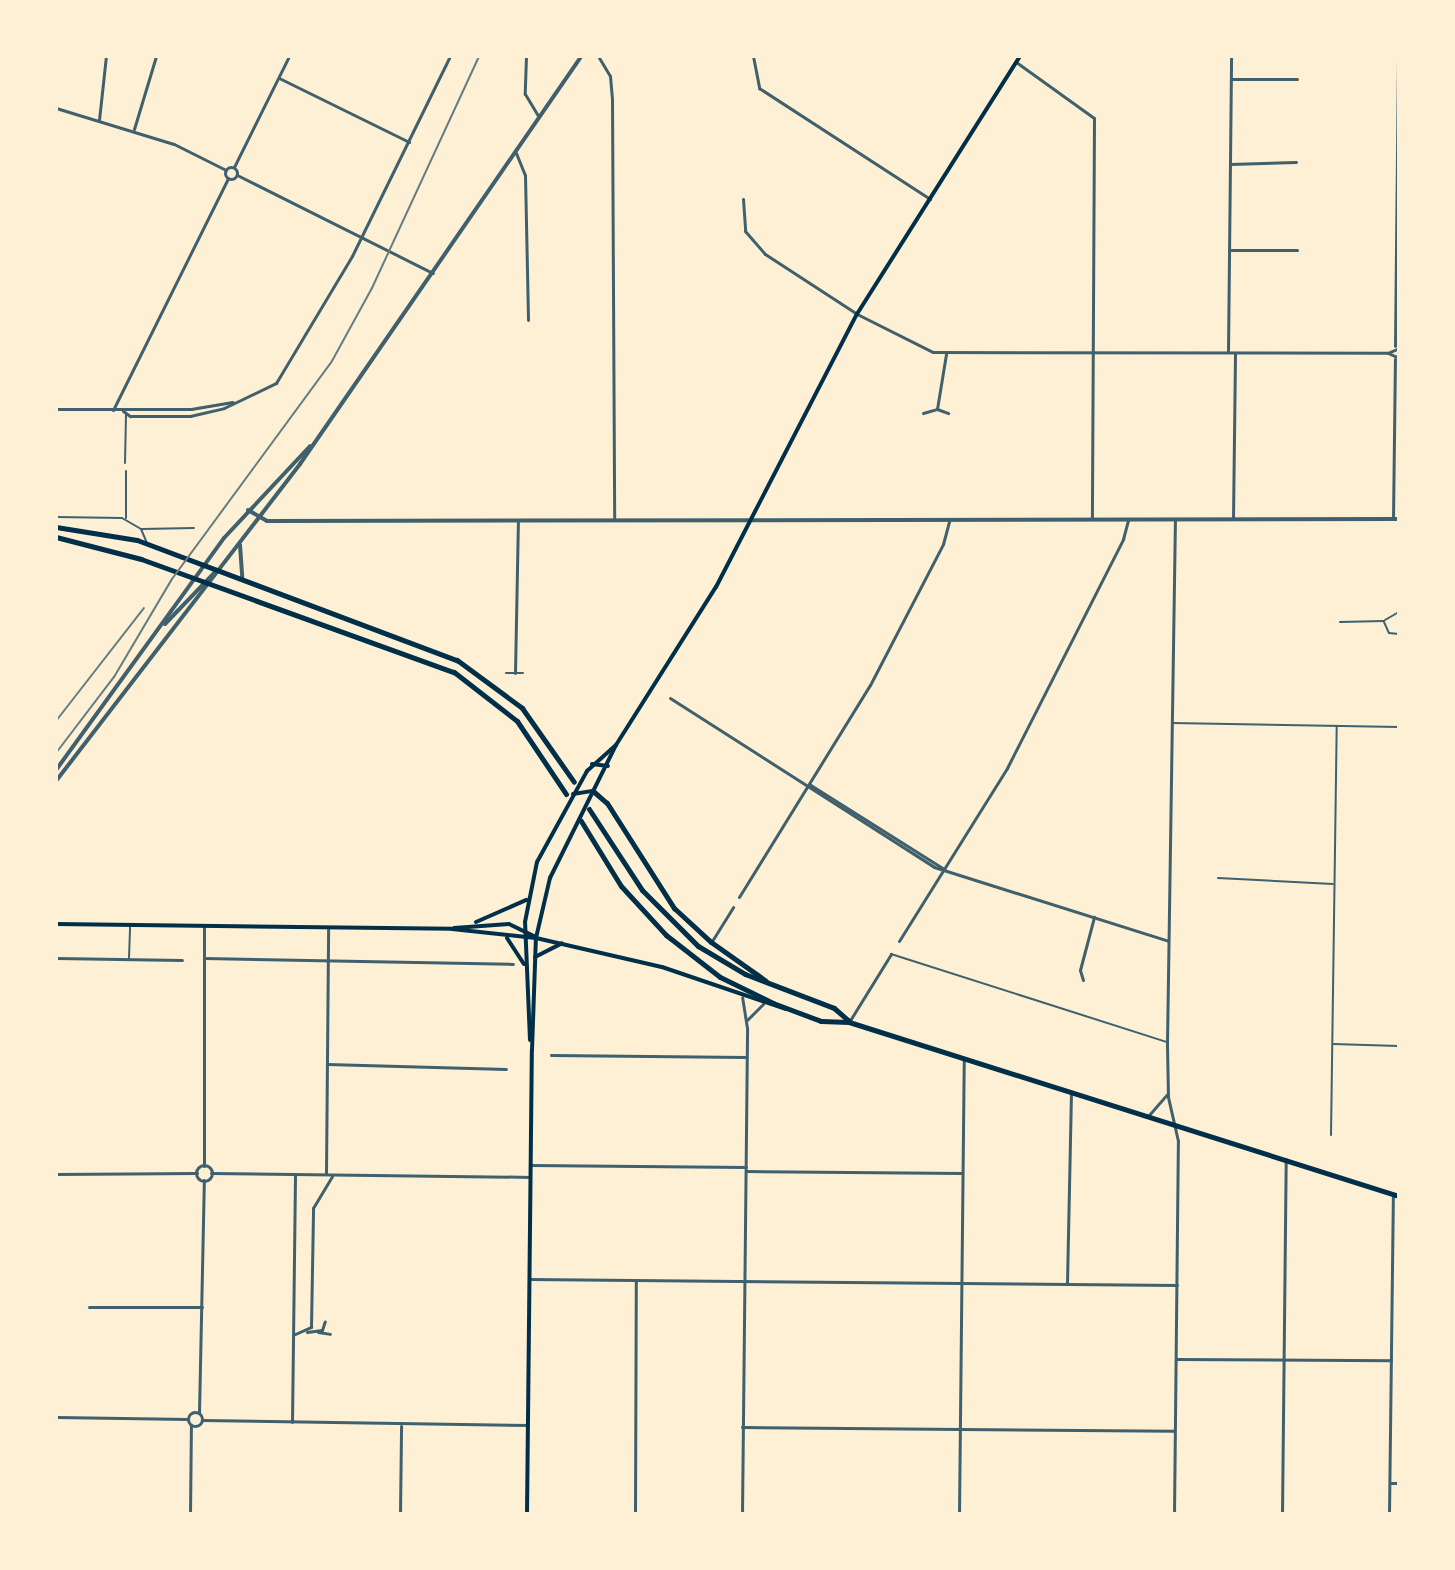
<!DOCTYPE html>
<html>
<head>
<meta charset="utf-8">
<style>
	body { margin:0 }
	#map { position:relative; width:1455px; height:1570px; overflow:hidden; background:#fdf0d5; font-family:"PT Sans Narrow",sans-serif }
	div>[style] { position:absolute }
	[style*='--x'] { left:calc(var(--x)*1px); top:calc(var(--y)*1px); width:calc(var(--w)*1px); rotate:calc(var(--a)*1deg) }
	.service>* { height:2px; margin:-1px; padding:0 1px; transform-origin:1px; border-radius:1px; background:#3f606c }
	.minor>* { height:3px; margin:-1.5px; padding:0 1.5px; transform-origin:1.5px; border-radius:1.5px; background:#3f606c }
	.minor>.ring { margin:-1.5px; padding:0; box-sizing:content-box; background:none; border:3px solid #3f606c; border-radius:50% }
	.tertiary>* { height:4px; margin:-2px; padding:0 2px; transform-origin:2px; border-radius:2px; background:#3f606c }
	.secondary>* { height:4px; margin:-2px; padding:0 2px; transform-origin:2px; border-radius:2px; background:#003049 }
	.trunk>* { height:5px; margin:-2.5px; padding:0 2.5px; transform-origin:2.5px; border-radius:2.5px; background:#003049 }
	.rail>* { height:2px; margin:-1px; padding:0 1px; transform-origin:1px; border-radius:1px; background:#657d81 }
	span { translate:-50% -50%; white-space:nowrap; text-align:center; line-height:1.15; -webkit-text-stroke:8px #fdf0d5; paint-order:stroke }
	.frame { position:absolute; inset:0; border:58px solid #fdf0d5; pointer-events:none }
</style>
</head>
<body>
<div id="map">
	<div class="service">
		<div style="--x:125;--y:463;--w:48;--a:-88.8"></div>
		<div style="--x:56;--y:517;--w:66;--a:0.9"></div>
		<div style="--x:122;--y:518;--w:22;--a:30"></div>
		<div style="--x:141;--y:529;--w:15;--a:67"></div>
		<div style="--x:126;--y:518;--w:47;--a:-90"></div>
		<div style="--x:142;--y:529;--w:52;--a:-1.1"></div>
		<div style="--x:1385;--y:620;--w:16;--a:-30"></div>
		<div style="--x:1340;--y:622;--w:44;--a:-1.3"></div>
		<div style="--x:1384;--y:622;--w:12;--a:66"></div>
		<div style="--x:1389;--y:633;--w:10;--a:6"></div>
		<div style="--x:506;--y:673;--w:17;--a:0"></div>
		<div style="--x:1172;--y:723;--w:227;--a:1"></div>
		<div style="--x:1218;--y:878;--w:115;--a:3"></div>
		<div style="--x:891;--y:954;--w:289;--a:17.7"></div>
		<div style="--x:129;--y:958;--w:32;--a:-88"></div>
		<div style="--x:1333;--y:1044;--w:66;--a:1.7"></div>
		<div style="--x:1331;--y:1135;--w:409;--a:-89.2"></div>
	</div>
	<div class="minor">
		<div style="--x:526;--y:56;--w:38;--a:92"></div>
		<div style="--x:525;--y:94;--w:26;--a:59"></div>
		<div style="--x:598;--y:56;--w:23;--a:59"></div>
		<div style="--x:610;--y:76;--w:23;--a:85"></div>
		<div style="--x:612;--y:99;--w:419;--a:89.7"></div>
		<div style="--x:753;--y:56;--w:33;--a:79"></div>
		<div style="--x:759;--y:88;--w:204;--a:33"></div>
		<div style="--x:1016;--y:62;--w:96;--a:35.7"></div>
		<div style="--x:1094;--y:118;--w:401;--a:90.3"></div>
		<div style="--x:279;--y:78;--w:145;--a:26.2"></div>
		<div style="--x:1231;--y:79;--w:66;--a:0"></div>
		<div style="--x:56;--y:108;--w:123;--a:17"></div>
		<div style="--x:174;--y:144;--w:58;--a:26.6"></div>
		<div style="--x:99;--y:120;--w:64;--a:-83.8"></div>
		<div style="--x:134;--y:129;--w:76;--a:-73.2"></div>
		<div style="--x:516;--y:153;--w:24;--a:68"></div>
		<div style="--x:525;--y:175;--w:145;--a:88.8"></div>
		<div style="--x:1230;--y:164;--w:66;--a:-1.7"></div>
		<div class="ring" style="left:225px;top:167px;width:9px;height:9px"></div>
		<div style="--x:234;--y:167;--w:124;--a:-63.6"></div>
		<div style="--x:237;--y:175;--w:219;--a:26.6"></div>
		<div style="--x:743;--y:199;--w:32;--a:86"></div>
		<div style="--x:745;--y:231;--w:30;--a:49"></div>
		<div style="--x:765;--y:254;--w:110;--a:33.1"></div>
		<div style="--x:857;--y:314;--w:85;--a:26.6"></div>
		<div style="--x:933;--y:352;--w:455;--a:0.1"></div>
		<div style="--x:1229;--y:250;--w:68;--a:0"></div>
		<div style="--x:1395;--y:346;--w:290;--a:-89.4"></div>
		<div style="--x:1399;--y:348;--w:12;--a:156"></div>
		<div style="--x:1388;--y:353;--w:12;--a:24"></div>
		<div style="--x:1228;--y:352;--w:296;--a:-89.4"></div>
		<div style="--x:56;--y:409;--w:135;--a:0"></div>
		<div style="--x:191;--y:409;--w:42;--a:-9.7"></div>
		<div style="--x:937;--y:409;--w:12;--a:20"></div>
		<div style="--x:113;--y:410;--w:259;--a:-63.6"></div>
		<div style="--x:123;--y:411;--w:9;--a:36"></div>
		<div style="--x:130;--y:416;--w:60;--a:0"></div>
		<div style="--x:190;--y:416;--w:35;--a:-13"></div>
		<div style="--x:224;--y:408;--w:58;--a:-25.7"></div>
		<div style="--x:276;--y:383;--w:148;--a:-59.1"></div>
		<div style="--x:352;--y:256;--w:223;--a:-63.9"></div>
		<div style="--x:923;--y:413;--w:15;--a:-16"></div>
		<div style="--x:937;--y:409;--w:56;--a:-80.7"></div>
		<div style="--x:1233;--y:519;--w:166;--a:-89.3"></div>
		<div style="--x:1393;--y:519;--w:160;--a:-89.3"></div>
		<div style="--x:515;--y:673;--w:153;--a:-88.9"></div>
		<div style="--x:670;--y:698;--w:313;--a:32.6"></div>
		<div style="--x:934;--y:867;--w:245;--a:17.5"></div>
		<div style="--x:809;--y:784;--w:160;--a:32.2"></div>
		<div style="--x:739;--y:897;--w:249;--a:-58.3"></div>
		<div style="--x:870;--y:685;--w:159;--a:-62.6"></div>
		<div style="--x:943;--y:544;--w:24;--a:-75"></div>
		<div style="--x:712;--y:941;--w:40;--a:-58"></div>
		<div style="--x:899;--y:941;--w:204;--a:-58"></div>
		<div style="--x:1007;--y:768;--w:257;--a:-63.1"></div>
		<div style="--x:1123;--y:539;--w:20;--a:-75"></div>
		<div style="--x:56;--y:958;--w:126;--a:0.9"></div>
		<div style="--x:204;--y:958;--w:309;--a:1.1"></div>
		<div style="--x:1083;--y:980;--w:10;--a:-107"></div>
		<div style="--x:1080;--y:970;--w:55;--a:-75.2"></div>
		<div style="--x:747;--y:1020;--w:23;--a:-45"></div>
		<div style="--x:849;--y:1022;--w:80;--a:-58.3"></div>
		<div style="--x:551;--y:1055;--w:195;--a:0.6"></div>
		<div style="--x:327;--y:1064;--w:179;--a:1.6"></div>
		<div style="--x:1149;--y:1115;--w:28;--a:-49"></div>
		<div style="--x:530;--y:1165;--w:216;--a:0.5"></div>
		<div class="ring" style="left:196px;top:1165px;width:13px;height:13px"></div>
		<div style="--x:204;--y:1166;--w:240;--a:-90"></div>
		<div style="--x:746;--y:1171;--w:216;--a:0.5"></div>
		<div style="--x:211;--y:1173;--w:319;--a:0.7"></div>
		<div style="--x:326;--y:1173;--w:244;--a:-89.5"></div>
		<div style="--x:56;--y:1174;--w:141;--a:-0.4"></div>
		<div style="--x:529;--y:1279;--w:648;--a:0.53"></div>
		<div style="--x:1067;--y:1283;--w:188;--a:-88.8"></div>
		<div style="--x:89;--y:1307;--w:113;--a:0"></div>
		<div style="--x:307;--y:1332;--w:15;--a:-8"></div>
		<div style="--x:322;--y:1330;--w:9;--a:-72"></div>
		<div style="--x:318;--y:1332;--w:12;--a:9"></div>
		<div style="--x:293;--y:1335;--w:20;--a:-24"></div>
		<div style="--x:311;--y:1327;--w:119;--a:-89"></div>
		<div style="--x:313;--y:1208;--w:37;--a:-59"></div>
		<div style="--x:1176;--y:1359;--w:215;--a:0.3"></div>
		<div class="ring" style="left:188px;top:1412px;width:11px;height:11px"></div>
		<div style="--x:199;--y:1413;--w:233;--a:-88.8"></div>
		<div style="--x:56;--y:1417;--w:132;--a:0.9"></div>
		<div style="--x:202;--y:1420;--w:326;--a:0.9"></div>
		<div style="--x:292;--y:1422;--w:248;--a:-89.3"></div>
		<div style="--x:742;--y:1427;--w:432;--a:0.5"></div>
		<div style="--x:1390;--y:1483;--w:9;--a:0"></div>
		<div style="--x:190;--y:1514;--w:89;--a:-89.4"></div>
		<div style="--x:400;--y:1514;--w:88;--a:-89.3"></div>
		<div style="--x:635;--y:1514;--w:234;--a:-89.8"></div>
		<div style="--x:742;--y:1514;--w:486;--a:-89.4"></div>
		<div style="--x:747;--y:1028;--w:31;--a:-99"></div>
		<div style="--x:959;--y:1514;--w:454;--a:-89.4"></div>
		<div style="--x:1174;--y:1514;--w:373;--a:-89.4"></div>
		<div style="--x:1178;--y:1141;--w:45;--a:-102.8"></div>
		<div style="--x:1168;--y:1097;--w:54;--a:-91.1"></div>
		<div style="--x:1167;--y:1043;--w:524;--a:-89.13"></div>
		<div style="--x:1282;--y:1514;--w:355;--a:-89.4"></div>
		<div style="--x:1389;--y:1514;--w:320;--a:-89.3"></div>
	</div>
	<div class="tertiary">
		<div style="--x:248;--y:510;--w:22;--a:30"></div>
		<div style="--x:267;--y:521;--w:1132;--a:-0.1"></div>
		<div style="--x:240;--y:545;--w:32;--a:86"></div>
		<div style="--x:165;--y:624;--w:71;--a:-46.1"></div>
		<div style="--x:56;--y:770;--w:286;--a:-54.1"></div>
		<div style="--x:224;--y:538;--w:126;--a:-46.9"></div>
		<div style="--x:56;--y:781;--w:400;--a:-52.4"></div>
		<div style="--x:300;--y:464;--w:495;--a:-55.4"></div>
	</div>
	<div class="secondary">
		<div style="--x:592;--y:764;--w:16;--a:7"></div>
		<div style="--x:573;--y:794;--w:20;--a:-9"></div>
		<div style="--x:476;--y:922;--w:55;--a:-23.7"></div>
		<div style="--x:56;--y:924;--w:396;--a:0.7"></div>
		<div style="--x:452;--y:929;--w:84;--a:6.1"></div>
		<div style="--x:536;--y:938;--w:129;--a:13"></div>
		<div style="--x:662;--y:967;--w:131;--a:18.7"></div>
		<div style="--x:454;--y:928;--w:55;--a:-4.2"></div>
		<div style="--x:509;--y:924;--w:30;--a:26"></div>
		<div style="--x:507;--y:938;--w:31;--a:57"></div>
		<div style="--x:535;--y:957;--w:30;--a:-27"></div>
		<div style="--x:530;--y:1040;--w:118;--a:-92.4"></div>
		<div style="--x:525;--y:922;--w:61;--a:-78.7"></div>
		<div style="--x:537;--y:862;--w:104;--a:-61.2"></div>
		<div style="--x:587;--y:771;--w:39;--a:-42"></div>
		<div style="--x:527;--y:1514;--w:464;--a:-89.4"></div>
		<div style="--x:532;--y:1050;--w:112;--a:-88"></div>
		<div style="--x:536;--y:938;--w:62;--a:-76.9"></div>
		<div style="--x:550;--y:878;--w:148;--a:-63.6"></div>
		<div style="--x:616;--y:745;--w:187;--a:-57.7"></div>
		<div style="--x:716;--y:587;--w:307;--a:-62.7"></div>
		<div style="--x:857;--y:314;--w:305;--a:-57.7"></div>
	</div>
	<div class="trunk">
		<div style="--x:56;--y:527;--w:82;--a:9.1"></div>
		<div style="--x:137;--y:540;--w:342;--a:20.6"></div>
		<div style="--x:457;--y:660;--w:81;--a:36.4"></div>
		<div style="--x:522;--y:708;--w:90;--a:54.9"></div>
		<div style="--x:56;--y:537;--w:88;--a:14.5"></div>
		<div style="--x:141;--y:559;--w:333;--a:19.9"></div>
		<div style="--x:454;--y:672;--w:80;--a:37.9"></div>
		<div style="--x:517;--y:721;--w:88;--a:56.1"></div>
		<div style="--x:593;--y:791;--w:18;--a:41"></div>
		<div style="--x:607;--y:803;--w:125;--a:57.5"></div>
		<div style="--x:674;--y:908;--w:50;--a:42.6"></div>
		<div style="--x:711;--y:942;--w:67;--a:35.3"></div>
		<div style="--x:589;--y:809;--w:97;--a:56.8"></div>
		<div style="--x:642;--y:890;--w:79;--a:45"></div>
		<div style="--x:698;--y:946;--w:55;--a:30.8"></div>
		<div style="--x:745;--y:974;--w:95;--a:20.9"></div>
		<div style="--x:834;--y:1008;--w:20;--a:41"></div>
		<div style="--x:581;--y:821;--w:76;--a:58.4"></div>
		<div style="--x:621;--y:886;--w:67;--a:47.4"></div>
		<div style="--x:666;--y:935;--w:68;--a:37.9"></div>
		<div style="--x:720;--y:977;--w:59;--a:26.1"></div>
		<div style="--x:773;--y:1003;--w:51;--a:20.6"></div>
		<div style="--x:821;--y:1021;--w:28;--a:2"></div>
		<div style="--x:849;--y:1022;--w:577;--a:17.56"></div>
	</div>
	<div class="rail">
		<div style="--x:56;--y:721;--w:143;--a:-52.1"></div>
		<div style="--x:56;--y:753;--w:96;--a:-52.7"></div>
		<div style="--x:114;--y:677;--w:114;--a:-59.4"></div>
		<div style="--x:172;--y:579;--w:270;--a:-53.7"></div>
		<div style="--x:332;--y:361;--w:83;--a:-61.3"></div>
		<div style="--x:372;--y:288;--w:255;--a:-65.2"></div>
	</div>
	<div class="frame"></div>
</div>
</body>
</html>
